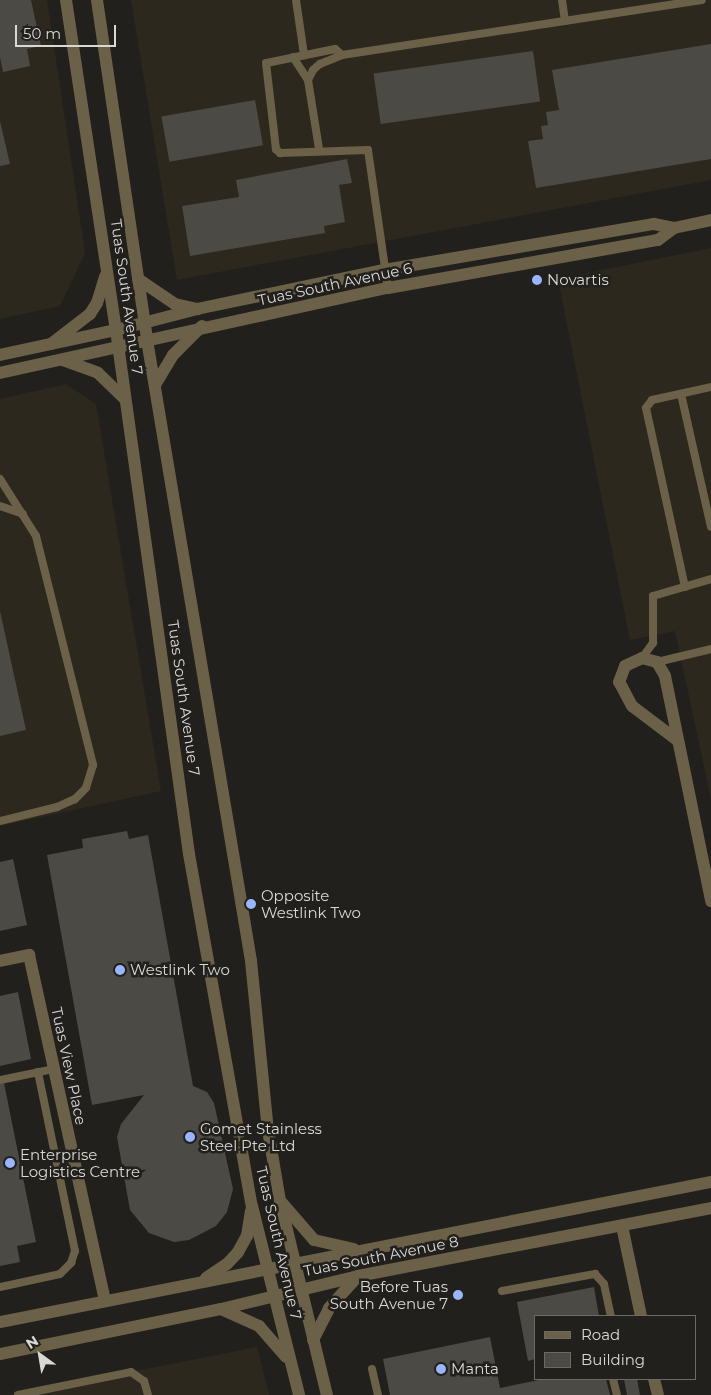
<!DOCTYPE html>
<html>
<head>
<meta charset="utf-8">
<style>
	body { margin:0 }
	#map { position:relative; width:711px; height:1395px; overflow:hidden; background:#22201c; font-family:Montserrat,sans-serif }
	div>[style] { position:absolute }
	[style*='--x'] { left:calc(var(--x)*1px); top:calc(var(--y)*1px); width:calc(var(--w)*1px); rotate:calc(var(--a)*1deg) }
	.built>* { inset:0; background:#2c281e }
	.building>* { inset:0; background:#4c4a45; transform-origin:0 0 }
	.service>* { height:8px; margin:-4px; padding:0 4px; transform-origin:4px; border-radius:4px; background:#6b6148 }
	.minor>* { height:12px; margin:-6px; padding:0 6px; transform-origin:6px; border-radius:6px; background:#6b6148 }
	.tertiary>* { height:12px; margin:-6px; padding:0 6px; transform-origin:6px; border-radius:6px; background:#6b6148 }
	.dots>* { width:14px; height:14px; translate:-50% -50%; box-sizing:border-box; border:2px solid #22201c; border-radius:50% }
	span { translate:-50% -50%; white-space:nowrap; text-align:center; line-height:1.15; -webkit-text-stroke:5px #22201c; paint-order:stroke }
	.poi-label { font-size:15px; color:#d9d8d5 }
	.left { translate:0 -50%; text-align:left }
	.right { translate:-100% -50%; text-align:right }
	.street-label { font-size:15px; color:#d9d8d5 }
	.legend { position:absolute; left:534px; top:1315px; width:162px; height:65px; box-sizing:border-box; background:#22201c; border:1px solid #6b6a66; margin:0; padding:6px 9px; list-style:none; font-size:15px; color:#d9d8d5 }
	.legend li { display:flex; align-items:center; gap:10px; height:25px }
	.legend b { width:25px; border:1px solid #6b6a66 }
	.north { position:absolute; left:15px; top:1330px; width:50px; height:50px; -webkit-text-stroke:4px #22201c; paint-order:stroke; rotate:328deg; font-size:14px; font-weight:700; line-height:20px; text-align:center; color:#d9d8d5 }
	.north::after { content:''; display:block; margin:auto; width:18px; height:22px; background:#d9d8d5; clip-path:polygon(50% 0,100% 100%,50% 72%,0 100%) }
	.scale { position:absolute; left:15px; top:25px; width:101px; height:22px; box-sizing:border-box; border:2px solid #d9d8d5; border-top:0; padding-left:6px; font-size:15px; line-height:18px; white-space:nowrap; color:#d9d8d5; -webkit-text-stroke:4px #22201c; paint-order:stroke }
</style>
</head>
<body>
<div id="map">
	<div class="built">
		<div style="clip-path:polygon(0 0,47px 0,85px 253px,60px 306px,0 319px)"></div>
		<div style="clip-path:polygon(131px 0,711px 0,711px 180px,177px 280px)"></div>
		<div style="clip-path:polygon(711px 248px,711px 799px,675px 631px,630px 640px,558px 279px)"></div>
		<div style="clip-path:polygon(66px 384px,96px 404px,161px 791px,0 826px,0 399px)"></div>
		<div style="clip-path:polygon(257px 1347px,269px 1395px,14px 1395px)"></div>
	</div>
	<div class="building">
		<div style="clip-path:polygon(0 0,31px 0,41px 46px,27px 49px,30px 66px,3px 72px,0 57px)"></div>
		<div style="clip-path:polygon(711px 44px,711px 159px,536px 188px,528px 141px,543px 139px,541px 126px,548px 125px,546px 112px,559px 110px,552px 70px)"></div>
		<div style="left:533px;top:51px;width:51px;height:161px;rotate:82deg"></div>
		<div style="left:255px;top:100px;width:46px;height:95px;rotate:80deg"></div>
		<div style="clip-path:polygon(0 121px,10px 164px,0 166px)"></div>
		<div style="clip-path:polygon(347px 159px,352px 183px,339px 185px,345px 222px,324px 226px,325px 233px,190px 256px,182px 206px,239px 197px,236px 180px)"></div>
		<div style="clip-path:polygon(0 611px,26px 730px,0 736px)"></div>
		<div style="clip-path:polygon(127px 831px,129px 839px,148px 835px,193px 1086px,207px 1092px,214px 1103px,233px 1189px,227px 1212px,216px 1226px,189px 1240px,174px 1242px,149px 1233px,130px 1210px,117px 1137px,121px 1124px,144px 1095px,92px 1105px,47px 855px,83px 848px,82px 839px)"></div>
		<div style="clip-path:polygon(13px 859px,27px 925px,0 931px,0 862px)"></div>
		<div style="clip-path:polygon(18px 992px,31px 1059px,0 1066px,0 996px)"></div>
		<div style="clip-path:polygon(4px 1083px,36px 1242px,17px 1246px,20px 1262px,0 1266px,0 1084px)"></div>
		<div style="clip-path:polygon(594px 1287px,599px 1316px,535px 1316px,535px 1359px,528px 1361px,517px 1302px)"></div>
		<div style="clip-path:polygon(490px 1337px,500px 1388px,544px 1379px,606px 1379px,610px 1395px,390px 1395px,383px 1359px)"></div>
		<div style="clip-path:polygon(624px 1379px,637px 1379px,640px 1395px,627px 1395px)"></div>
	</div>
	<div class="service">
		<div style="--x:296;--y:0;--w:56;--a:81.7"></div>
		<div style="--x:562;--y:0;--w:21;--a:82"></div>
		<div style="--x:342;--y:55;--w:9;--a:-139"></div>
		<div style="--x:335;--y:49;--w:70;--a:168.5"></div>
		<div style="--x:266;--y:63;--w:87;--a:83.4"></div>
		<div style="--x:276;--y:149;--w:6;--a:45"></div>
		<div style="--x:280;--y:153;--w:88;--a:-2"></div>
		<div style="--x:368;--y:150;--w:139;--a:81.8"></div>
		<div style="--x:293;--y:57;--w:27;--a:57"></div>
		<div style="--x:308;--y:80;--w:70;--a:80.9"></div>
		<div style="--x:308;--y:80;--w:11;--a:-63"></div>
		<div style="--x:313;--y:70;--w:9;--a:-41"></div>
		<div style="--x:320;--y:64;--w:24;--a:-22"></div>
		<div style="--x:342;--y:55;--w:364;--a:-8.7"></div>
		<div style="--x:681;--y:394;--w:136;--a:77.3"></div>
		<div style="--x:0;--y:479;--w:67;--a:57.7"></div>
		<div style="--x:36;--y:536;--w:236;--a:76"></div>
		<div style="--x:93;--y:765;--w:24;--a:107"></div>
		<div style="--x:86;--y:788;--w:16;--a:135"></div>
		<div style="--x:75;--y:799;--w:20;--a:156"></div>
		<div style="--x:57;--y:807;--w:59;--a:166.2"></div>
		<div style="--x:0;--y:506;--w:24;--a:19"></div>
		<div style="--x:685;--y:587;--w:183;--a:-102.3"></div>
		<div style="--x:646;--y:408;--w:10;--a:-53"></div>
		<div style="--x:652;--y:400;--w:60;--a:-12.4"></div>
		<div style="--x:642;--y:658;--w:19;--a:-54"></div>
		<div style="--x:653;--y:643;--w:47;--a:-90"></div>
		<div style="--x:653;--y:596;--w:60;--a:-16.3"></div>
		<div style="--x:657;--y:662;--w:56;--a:-13.5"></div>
		<div style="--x:0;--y:1080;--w:54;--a:-11.7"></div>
		<div style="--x:0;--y:1287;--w:61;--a:-12.2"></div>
		<div style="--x:60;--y:1274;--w:16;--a:-45"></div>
		<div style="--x:71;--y:1263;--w:13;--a:-72"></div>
		<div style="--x:75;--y:1251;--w:183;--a:-101.7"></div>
		<div style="--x:502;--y:1291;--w:95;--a:-10.4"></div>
		<div style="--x:595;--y:1274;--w:13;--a:48"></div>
		<div style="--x:604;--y:1284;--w:33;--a:78"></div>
		<div style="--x:372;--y:1369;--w:27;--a:77"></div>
		<div style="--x:613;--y:1379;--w:16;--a:76"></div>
		<div style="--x:18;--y:1395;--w:115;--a:-11.5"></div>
		<div style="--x:131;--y:1372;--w:16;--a:35"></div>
		<div style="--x:144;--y:1381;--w:15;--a:74"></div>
	</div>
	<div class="minor">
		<div style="--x:0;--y:355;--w:119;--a:-12.2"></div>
		<div style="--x:116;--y:330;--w:84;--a:-14.5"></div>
		<div style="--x:197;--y:309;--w:191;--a:-11.8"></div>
		<div style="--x:384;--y:270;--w:274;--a:-9.7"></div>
		<div style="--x:654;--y:224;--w:20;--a:11"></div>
		<div style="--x:0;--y:373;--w:397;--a:-12.4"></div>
		<div style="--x:388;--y:288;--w:274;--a:-10.1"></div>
		<div style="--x:658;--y:240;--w:20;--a:-37"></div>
		<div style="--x:674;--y:228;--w:38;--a:-12"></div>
		<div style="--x:677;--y:740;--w:56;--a:-142.9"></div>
		<div style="--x:632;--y:706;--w:27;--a:-118"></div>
		<div style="--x:619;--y:682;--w:17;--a:-69"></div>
		<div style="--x:625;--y:666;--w:19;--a:-25"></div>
		<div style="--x:642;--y:658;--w:16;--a:15"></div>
		<div style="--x:657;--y:662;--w:16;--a:60"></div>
		<div style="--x:665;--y:676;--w:230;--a:78.4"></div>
		<div style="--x:0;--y:961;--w:30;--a:-12"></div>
		<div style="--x:29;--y:955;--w:354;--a:77.6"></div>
		<div style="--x:622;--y:1226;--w:92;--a:78.1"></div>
		<div style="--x:654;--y:1379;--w:16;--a:76"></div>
	</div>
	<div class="tertiary">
		<div style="--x:66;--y:0;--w:334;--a:81.4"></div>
		<div style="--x:116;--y:330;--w:529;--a:82.07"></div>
		<div style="--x:189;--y:854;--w:358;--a:79.9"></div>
		<div style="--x:252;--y:1206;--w:195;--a:76"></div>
		<div style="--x:97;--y:0;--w:344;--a:81.6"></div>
		<div style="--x:147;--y:340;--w:630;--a:80.49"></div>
		<div style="--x:251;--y:961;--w:170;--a:84.3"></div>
		<div style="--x:268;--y:1130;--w:72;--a:80.4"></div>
		<div style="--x:280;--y:1201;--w:200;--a:76.4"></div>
		<div style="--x:138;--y:279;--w:45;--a:34"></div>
		<div style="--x:175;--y:304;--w:23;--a:13"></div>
		<div style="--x:51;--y:344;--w:49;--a:-37.6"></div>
		<div style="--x:90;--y:314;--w:13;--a:-58"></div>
		<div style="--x:97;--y:303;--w:28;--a:-73"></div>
		<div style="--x:63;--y:360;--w:37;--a:20"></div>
		<div style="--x:98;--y:373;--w:37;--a:44"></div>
		<div style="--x:155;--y:385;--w:35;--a:-59"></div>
		<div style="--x:173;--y:355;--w:41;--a:-45"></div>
		<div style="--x:282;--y:1203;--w:49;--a:49.1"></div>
		<div style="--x:314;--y:1240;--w:41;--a:12.7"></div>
		<div style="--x:206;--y:1278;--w:25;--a:-34"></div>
		<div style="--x:227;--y:1264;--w:16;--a:-47"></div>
		<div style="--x:238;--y:1252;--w:18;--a:-61"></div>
		<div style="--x:247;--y:1236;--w:25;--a:-81"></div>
		<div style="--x:221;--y:1309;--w:42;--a:24.1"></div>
		<div style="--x:259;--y:1326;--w:41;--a:48.9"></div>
		<div style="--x:0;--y:1322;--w:725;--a:-11.14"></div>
		<div style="--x:313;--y:1340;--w:36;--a:-63"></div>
		<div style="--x:329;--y:1308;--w:43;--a:-47.8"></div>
		<div style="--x:0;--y:1354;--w:226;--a:-11.5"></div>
		<div style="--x:221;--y:1309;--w:141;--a:-13.5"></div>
		<div style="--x:358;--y:1276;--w:359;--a:-10.9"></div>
	</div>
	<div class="dots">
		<div style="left:537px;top:280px;background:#9ab5fd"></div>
		<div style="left:251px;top:904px;background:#9ab5fd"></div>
		<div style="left:120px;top:970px;background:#9ab5fd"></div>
		<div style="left:190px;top:1137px;background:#9ab5fd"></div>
		<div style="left:10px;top:1163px;background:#9ab5fd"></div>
		<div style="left:458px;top:1295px;background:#9ab5fd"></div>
		<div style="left:441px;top:1369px;background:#9ab5fd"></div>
	</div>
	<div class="poi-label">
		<span class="left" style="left:547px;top:280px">Novartis</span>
		<span class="left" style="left:261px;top:904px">Opposite<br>Westlink Two</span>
		<span class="left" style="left:130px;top:970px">Westlink Two</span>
		<span class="left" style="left:200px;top:1137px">Gomet Stainless<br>Steel Pte Ltd</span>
		<span class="left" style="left:20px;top:1163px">Enterprise<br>Logistics Centre</span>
		<span class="right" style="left:448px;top:1295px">Before Tuas<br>South Avenue 7</span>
		<span class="left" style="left:451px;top:1369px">Manta</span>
	</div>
	<div class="street-label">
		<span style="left:335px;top:284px;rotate:-12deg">Tuas South Avenue 6</span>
		<span style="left:127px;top:297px;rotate:82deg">Tuas South Avenue 7</span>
		<span style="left:184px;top:698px;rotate:82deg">Tuas South Avenue 7</span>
		<span style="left:69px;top:1066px;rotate:78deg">Tuas View Place</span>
		<span style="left:279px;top:1243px;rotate:77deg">Tuas South Avenue 7</span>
		<span style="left:381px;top:1256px;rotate:-11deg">Tuas South Avenue 8</span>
	</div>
	<ul class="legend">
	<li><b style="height:6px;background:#6b6148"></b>Road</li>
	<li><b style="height:14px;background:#4c4a45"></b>Building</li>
	</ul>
	<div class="north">N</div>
	<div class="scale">50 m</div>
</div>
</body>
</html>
